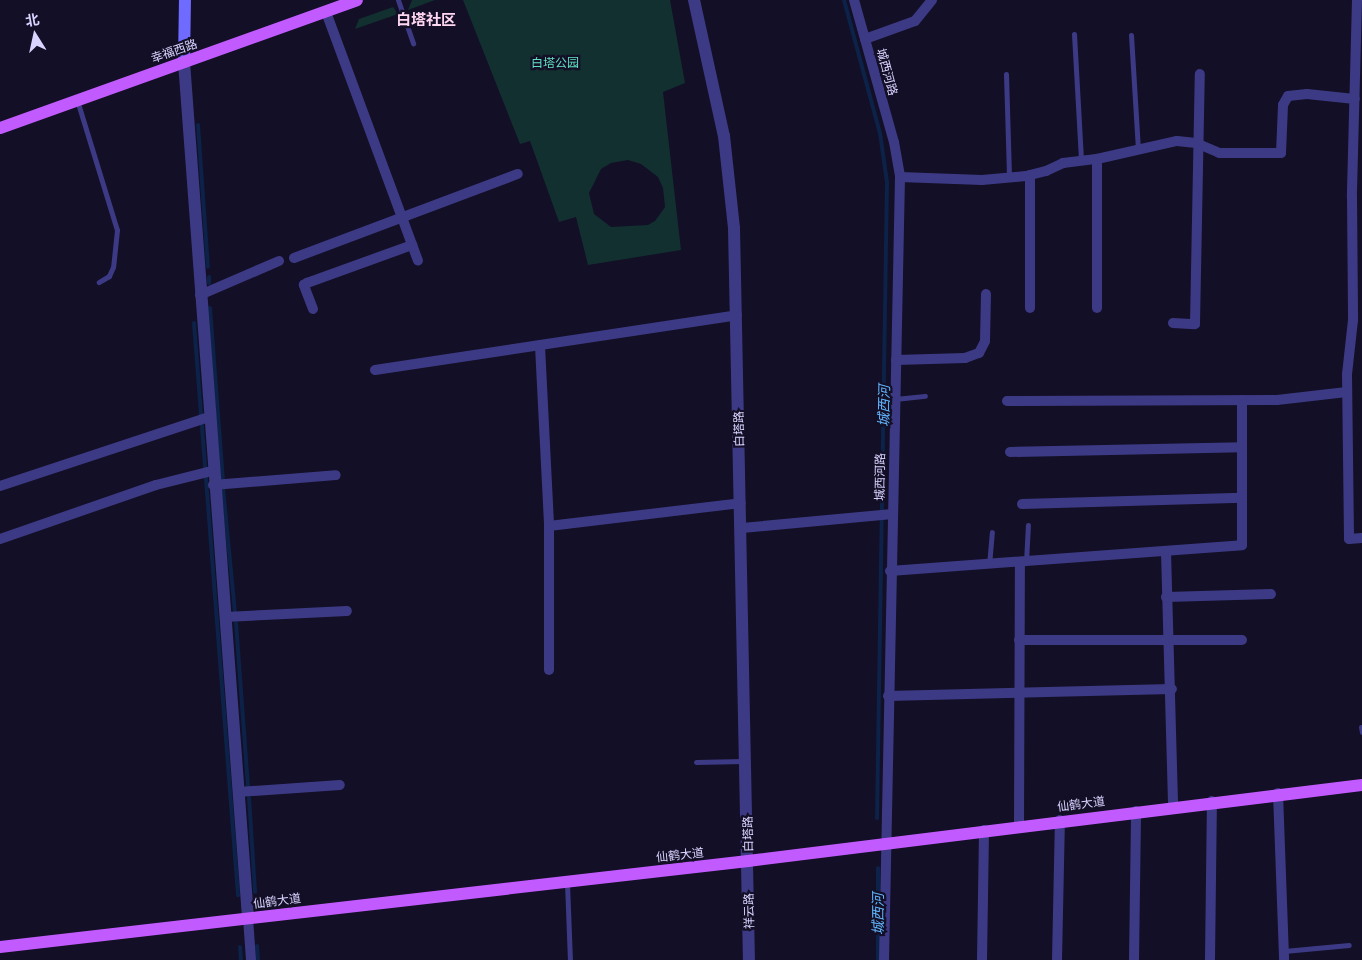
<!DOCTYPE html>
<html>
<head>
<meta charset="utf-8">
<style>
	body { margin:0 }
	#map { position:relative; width:1362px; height:960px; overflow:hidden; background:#130f26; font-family:Poppins,"Noto Sans SC",sans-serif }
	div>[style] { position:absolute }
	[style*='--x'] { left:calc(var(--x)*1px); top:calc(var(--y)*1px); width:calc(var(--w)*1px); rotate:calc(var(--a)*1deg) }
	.green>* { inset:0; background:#12302f }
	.stream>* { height:4px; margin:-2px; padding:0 2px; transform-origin:2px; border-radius:2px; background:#0c2248 }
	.service>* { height:5px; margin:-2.5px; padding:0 2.5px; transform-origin:2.5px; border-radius:2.5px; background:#3d3a85 }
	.minor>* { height:10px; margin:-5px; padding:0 5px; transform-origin:5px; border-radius:5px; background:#3d3a85 }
	.tertiary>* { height:12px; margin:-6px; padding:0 6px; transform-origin:6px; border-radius:6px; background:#3d3a85 }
	.secondary>* { height:12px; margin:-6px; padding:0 6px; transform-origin:6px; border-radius:6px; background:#6f6bff }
	.primary>* { height:12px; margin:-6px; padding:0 6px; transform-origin:6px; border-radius:6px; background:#c25bff }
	span { translate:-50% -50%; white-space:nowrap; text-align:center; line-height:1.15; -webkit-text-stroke:4.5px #130f26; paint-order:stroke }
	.street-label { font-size:12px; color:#d9d4ff }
	.park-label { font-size:12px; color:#5fe0c0 }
	.water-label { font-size:14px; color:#62b6ff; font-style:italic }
	.quarter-label { font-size:15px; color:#ffd6f0; font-weight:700 }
	.north { position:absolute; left:10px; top:10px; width:50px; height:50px; -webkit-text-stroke:4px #130f26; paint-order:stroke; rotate:350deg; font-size:14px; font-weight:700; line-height:20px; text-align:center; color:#d9d4ff }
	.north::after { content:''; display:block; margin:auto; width:18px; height:22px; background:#d9d4ff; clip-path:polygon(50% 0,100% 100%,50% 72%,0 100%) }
</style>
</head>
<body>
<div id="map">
	<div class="green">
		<div style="clip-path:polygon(412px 0,435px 0,408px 10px)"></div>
		<div style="clip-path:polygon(evenodd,463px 0,670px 0,685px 83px,663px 92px,681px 250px,588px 265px,576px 217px,559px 222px,530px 141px,520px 144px,463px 0,628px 160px,641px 164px,658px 177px,663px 188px,665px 207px,655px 221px,648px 225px,611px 227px,594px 214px,589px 193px,601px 169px,611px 163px,628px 160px)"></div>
		<div style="clip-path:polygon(393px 7px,398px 14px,355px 29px,359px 19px)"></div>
	</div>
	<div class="stream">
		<div style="--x:844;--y:0;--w:138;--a:74.9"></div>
		<div style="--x:880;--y:133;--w:49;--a:81.9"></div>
		<div style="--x:887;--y:182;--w:636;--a:90.9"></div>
		<div style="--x:198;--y:125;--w:142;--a:86"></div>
		<div style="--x:209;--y:277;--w:6;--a:90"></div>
		<div style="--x:210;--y:308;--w:172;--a:85.7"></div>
		<div style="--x:194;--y:323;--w:574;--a:85.6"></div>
		<div style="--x:223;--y:488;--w:125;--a:84.5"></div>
		<div style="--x:236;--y:623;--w:163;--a:85.8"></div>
		<div style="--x:249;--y:798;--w:94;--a:86.3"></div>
		<div style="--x:257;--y:946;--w:14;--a:86"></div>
		<div style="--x:240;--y:947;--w:13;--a:86"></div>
		<div style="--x:878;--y:960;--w:92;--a:-90"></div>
	</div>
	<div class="service">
		<div style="--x:398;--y:0;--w:46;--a:70.8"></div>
		<div style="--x:1074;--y:34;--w:126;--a:86.8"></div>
		<div style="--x:1131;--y:35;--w:114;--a:86.5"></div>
		<div style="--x:1006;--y:74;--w:103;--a:88.3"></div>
		<div style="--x:77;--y:100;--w:136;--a:72.9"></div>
		<div style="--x:117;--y:230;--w:37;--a:96"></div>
		<div style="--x:113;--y:267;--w:10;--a:114"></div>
		<div style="--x:109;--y:276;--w:12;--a:149"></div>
		<div style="--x:895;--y:399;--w:30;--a:-6"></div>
		<div style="--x:1026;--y:562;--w:37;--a:-87"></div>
		<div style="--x:989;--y:565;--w:33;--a:-85"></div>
		<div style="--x:1361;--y:727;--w:5;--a:79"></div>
		<div style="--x:696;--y:762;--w:47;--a:-1.2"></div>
		<div style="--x:567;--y:883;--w:77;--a:87.8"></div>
		<div style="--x:1284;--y:951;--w:65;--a:-5.3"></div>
	</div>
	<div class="minor">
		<div style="--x:854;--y:0;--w:148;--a:74.3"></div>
		<div style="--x:894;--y:142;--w:36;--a:80"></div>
		<div style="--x:900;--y:177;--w:783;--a:91.17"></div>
		<div style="--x:1357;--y:0;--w:197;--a:91.5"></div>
		<div style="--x:1352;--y:197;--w:123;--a:89.5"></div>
		<div style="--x:1353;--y:320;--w:54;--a:96.3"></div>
		<div style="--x:1347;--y:374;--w:165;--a:89.3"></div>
		<div style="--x:1349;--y:539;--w:13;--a:-4"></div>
		<div style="--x:326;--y:12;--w:265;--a:69.7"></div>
		<div style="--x:865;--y:39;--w:53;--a:-19.8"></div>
		<div style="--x:915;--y:21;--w:27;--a:-51"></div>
		<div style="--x:1097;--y:159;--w:149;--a:90"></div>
		<div style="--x:1030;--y:175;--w:133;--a:90"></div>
		<div style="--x:900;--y:177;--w:82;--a:2.1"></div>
		<div style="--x:982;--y:180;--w:44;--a:-5.2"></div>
		<div style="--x:1026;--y:176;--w:21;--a:-14"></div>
		<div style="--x:1046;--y:171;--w:19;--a:-25"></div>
		<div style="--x:1063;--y:163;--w:34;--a:-7"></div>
		<div style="--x:1097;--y:159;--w:82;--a:-12.7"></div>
		<div style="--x:1177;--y:141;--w:19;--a:6"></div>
		<div style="--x:1196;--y:143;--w:25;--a:23"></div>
		<div style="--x:1219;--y:153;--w:62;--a:0"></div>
		<div style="--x:1281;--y:153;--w:48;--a:-87.6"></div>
		<div style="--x:1283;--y:105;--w:10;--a:-61"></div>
		<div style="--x:1288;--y:96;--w:19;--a:-6"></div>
		<div style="--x:1307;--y:94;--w:48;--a:5.9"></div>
		<div style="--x:294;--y:258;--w:239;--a:-20.6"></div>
		<div style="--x:200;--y:295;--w:86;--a:-23.3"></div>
		<div style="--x:313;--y:309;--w:26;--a:-111"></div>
		<div style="--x:304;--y:285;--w:4;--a:-34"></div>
		<div style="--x:307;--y:283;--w:112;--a:-19.9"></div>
		<div style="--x:1173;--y:323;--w:22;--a:3"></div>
		<div style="--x:1195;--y:324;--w:250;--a:-88.9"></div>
		<div style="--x:540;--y:346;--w:180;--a:87.1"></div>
		<div style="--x:549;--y:526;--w:144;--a:90"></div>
		<div style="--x:896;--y:360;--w:69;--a:-1.7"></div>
		<div style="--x:965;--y:358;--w:15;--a:-20"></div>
		<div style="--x:979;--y:353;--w:13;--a:-63"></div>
		<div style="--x:985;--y:341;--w:47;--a:-88.8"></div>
		<div style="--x:375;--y:370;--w:366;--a:-8.6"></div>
		<div style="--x:1007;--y:401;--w:270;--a:-0.2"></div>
		<div style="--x:1277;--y:400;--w:70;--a:-6.5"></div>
		<div style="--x:1010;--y:452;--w:232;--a:-1.2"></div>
		<div style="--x:213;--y:485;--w:123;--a:-4.6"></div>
		<div style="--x:0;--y:486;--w:220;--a:-18.3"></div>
		<div style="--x:1022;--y:504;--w:220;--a:-1.6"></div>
		<div style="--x:549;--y:526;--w:193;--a:-6.8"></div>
		<div style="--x:742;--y:528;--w:151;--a:-5.3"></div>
		<div style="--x:0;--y:539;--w:165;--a:-19.1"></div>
		<div style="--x:156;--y:485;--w:58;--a:-14"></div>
		<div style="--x:1166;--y:552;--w:254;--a:88.4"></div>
		<div style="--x:890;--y:571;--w:353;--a:-4.2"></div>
		<div style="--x:1242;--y:545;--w:145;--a:-90"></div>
		<div style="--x:1166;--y:597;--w:105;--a:-1.6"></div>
		<div style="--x:225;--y:617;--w:122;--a:-2.8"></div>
		<div style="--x:1019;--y:640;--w:223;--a:0"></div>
		<div style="--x:888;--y:696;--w:284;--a:-1.4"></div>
		<div style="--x:238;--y:792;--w:102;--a:-3.9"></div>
		<div style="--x:1278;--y:793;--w:167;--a:87.9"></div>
		<div style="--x:1019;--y:826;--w:263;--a:-89.8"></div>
		<div style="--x:248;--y:918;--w:42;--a:85.9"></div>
		<div style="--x:982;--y:960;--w:130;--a:-89.1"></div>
		<div style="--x:1057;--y:960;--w:140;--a:-88.8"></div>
		<div style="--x:1134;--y:960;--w:149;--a:-89.2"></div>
		<div style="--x:1210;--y:960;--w:159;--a:-89.3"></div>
	</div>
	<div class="tertiary">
		<div style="--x:694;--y:0;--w:139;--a:77.6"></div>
		<div style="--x:724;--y:136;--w:93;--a:83.8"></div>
		<div style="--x:734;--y:228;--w:732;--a:88.83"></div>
		<div style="--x:184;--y:62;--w:858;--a:85.72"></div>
	</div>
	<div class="secondary">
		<div style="--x:184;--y:62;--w:62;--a:-89.1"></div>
	</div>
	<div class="primary">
		<div style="--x:0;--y:128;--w:379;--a:-19.7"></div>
		<div style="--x:0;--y:947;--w:753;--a:-6.56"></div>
		<div style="--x:748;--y:861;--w:619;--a:-7.06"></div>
	</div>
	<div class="street-label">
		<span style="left:174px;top:51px;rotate:-19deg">幸福西路</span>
		<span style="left:887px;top:72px;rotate:75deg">城西河路</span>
		<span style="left:739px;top:429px;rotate:-91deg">白塔路</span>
		<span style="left:880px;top:477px;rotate:-89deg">城西河路</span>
		<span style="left:1081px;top:804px;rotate:-7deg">仙鹤大道</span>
		<span style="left:748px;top:834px;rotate:-91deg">白塔路</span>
		<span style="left:680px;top:855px;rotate:-6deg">仙鹤大道</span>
		<span style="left:277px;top:901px;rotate:-7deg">仙鹤大道</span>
		<span style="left:749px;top:911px;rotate:-91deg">祥云路</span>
	</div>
	<div class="park-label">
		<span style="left:555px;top:63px">白塔公园</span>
	</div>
	<div class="water-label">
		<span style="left:884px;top:406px;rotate:-89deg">城西河</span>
		<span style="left:878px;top:914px;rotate:-90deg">城西河</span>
	</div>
	<div class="quarter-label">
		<span style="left:426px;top:20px">白塔社区</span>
	</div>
	<div class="north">北</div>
</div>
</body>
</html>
